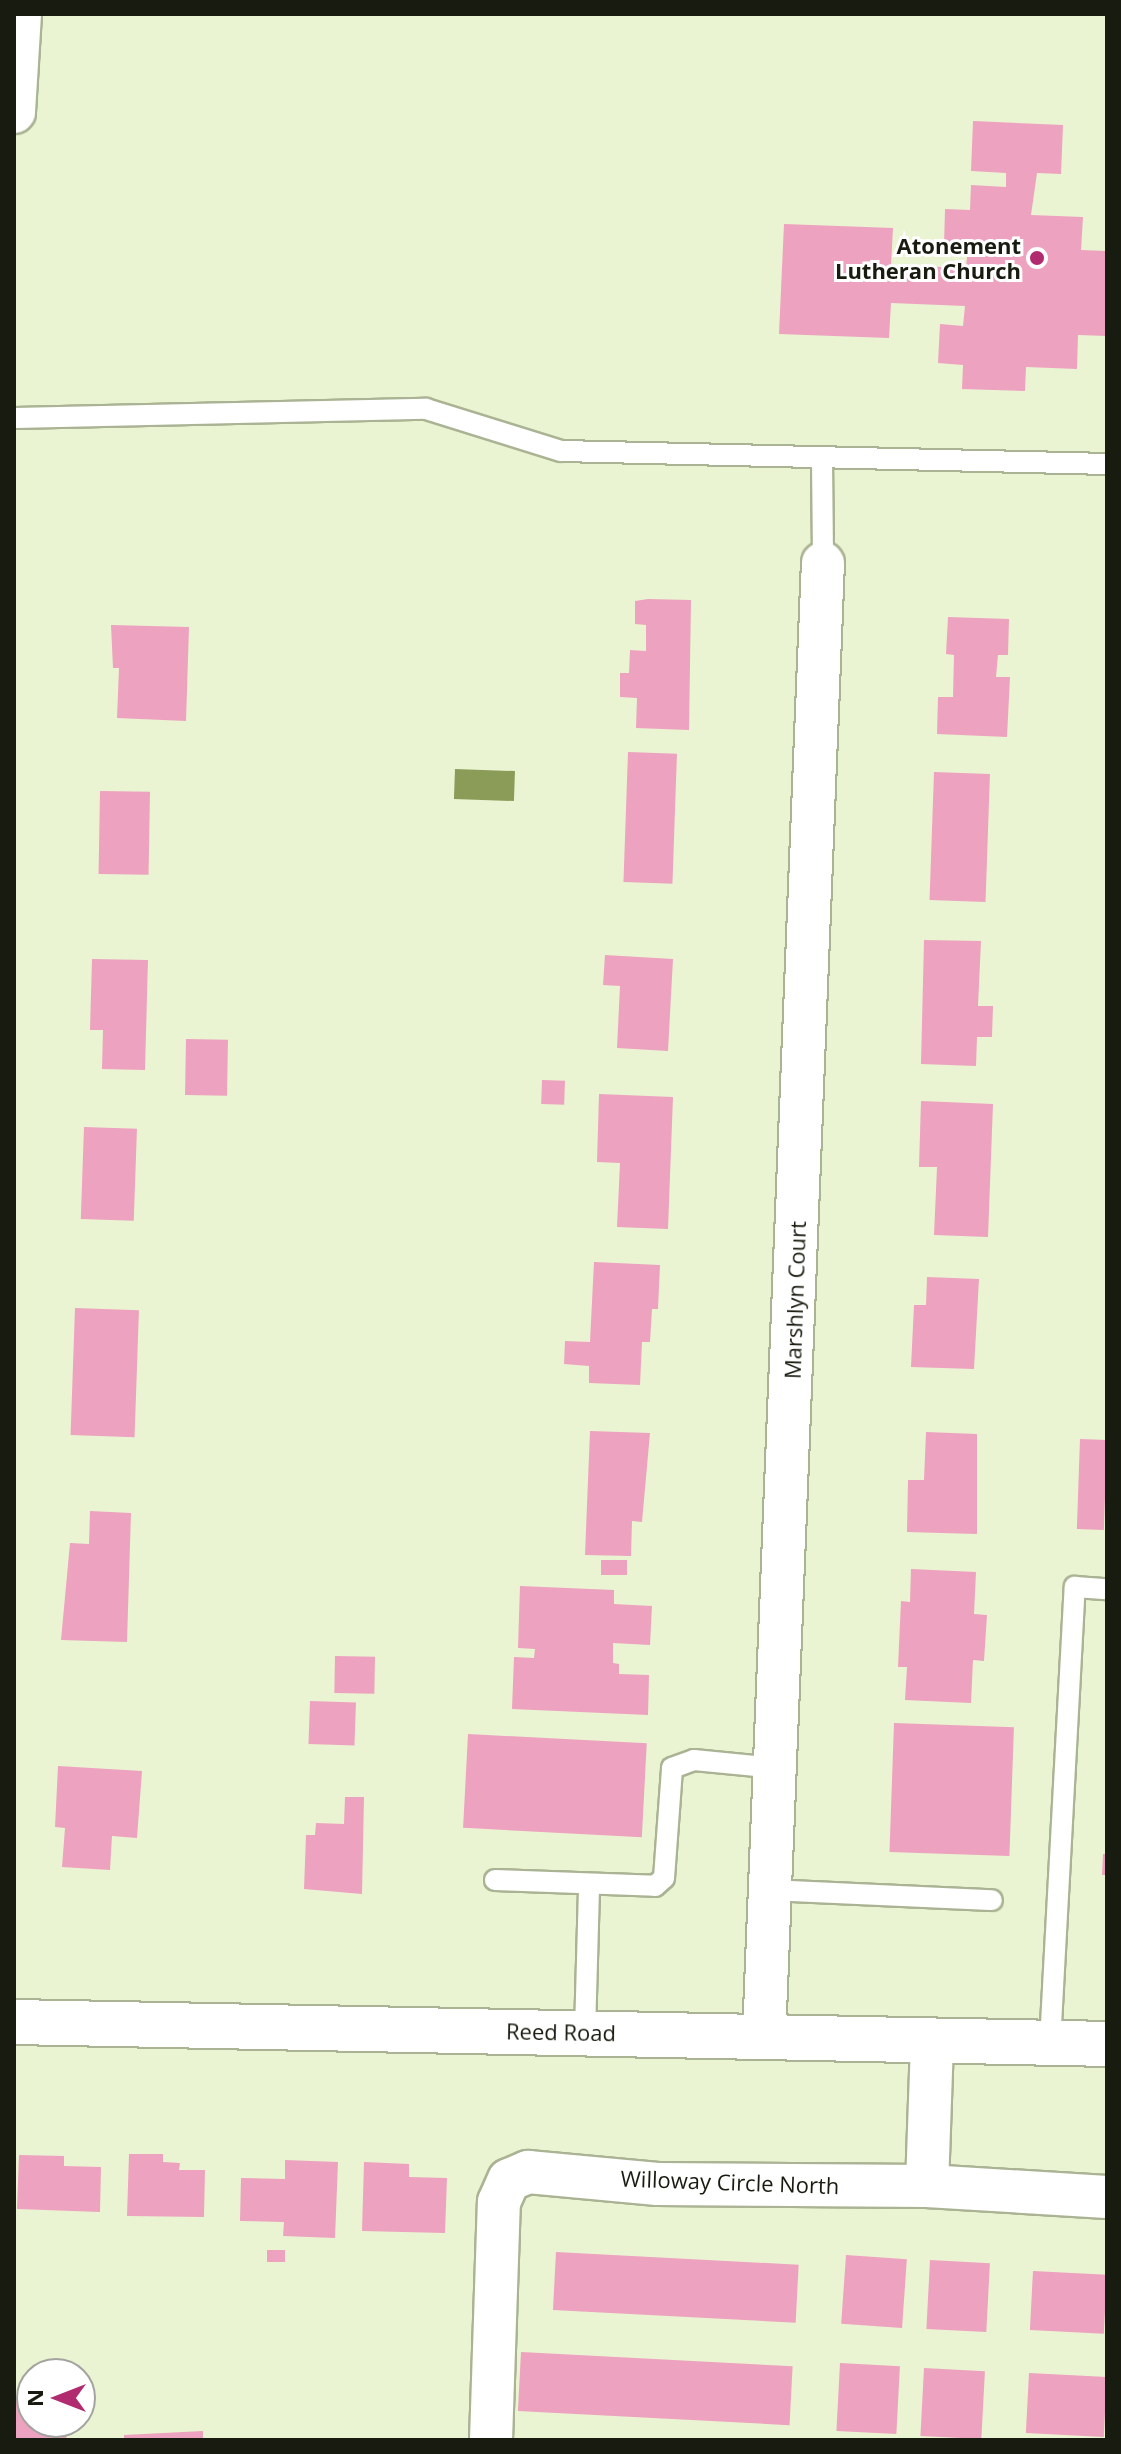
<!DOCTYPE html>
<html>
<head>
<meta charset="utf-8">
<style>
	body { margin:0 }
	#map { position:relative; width:1121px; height:2454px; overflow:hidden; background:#eaf4d2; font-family:"Open Sans",sans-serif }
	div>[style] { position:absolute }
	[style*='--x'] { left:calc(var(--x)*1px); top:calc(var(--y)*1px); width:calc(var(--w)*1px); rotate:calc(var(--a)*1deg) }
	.water>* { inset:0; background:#8a9c57; transform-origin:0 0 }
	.building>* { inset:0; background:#eda2bf; transform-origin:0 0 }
	.roads { filter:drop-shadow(2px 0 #aab393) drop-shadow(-2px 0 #aab393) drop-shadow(0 2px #aab393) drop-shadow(0 -2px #aab393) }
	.lane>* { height:20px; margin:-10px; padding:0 10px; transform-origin:10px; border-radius:10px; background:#fff }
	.street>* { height:42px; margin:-21px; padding:0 21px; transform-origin:21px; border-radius:21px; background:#fff }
	.secondary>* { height:44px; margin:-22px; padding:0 22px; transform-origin:22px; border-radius:22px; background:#fff }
	.dots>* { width:22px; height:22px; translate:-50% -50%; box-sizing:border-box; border:4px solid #fff; border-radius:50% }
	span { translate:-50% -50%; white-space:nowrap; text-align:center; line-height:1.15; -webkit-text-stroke:6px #fff; paint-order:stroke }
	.poi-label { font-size:22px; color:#181c10; font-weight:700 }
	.right { translate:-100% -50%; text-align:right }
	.street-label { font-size:22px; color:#181c10 }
	.frame { position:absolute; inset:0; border:16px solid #181c10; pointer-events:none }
	.north { position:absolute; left:16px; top:2358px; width:80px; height:80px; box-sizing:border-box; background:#fff; border:2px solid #a3a49f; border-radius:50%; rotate:270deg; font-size:22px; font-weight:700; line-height:32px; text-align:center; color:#181c10 }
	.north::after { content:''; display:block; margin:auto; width:28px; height:36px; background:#b12b6f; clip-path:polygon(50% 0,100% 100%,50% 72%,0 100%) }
</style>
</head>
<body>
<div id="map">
	<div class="water">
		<div style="left:455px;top:769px;width:60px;height:30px;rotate:2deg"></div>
	</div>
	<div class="building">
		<div style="clip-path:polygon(973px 121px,1063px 125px,1061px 174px,1037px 173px,1031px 215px,1083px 217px,1081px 250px,1107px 251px,1107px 336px,1078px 335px,1077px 369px,1026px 367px,1025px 391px,962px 389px,963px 365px,938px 363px,940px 324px,963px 326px,965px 306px,891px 303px,889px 338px,779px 334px,784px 224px,893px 228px,891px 265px,966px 268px,968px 247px,944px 246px,945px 209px,970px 210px,971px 185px,1006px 187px,1006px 173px,971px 171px)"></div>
		<div style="clip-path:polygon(648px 599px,691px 600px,689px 730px,636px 728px,637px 698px,620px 697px,620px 673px,629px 673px,630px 650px,646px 651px,646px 625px,635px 624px,635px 601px)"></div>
		<div style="clip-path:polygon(948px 617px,1009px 619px,1008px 655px,998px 655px,996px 677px,1010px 677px,1007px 737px,937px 734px,938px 697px,953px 697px,954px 655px,946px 654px)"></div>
		<div style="clip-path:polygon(111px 625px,189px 627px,186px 721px,117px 718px,119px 668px,113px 668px)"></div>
		<div style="left:628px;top:752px;width:49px;height:130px;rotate:2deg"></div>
		<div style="left:934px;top:772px;width:56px;height:128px;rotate:2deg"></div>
		<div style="left:100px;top:791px;width:50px;height:83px;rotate:1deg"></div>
		<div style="clip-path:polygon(924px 940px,981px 941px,978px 1006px,993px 1006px,992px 1037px,977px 1037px,976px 1066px,921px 1064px)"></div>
		<div style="clip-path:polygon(605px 955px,673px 959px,668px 1051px,617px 1048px,620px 986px,603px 985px)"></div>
		<div style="clip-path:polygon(92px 959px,148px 960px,145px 1070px,102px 1069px,103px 1030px,90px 1030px)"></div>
		<div style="left:186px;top:1039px;width:42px;height:56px;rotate:1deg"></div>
		<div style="left:542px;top:1080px;width:23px;height:24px;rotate:2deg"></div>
		<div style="clip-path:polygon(599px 1094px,673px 1097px,668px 1229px,617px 1227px,620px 1163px,597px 1162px)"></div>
		<div style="clip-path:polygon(921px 1101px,993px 1104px,988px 1237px,934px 1235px,937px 1167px,919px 1167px)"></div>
		<div style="left:84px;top:1127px;width:53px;height:92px;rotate:2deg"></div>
		<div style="clip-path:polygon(594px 1262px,660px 1265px,658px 1309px,652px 1309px,650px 1342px,642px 1342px,640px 1385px,589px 1383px,589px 1366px,564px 1364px,565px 1341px,590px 1342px)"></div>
		<div style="clip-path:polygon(927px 1277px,979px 1279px,974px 1369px,911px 1367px,914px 1305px,926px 1305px)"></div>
		<div style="left:75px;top:1308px;width:64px;height:127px;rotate:2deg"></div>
		<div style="clip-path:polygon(590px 1431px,650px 1433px,642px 1522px,632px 1521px,631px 1556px,585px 1555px)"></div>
		<div style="clip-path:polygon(926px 1432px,977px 1434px,977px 1534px,907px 1532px,908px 1480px,924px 1480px)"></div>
		<div style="left:1080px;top:1439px;width:27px;height:90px;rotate:2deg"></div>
		<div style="clip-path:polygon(90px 1511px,131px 1513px,127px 1642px,61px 1640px,70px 1543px,89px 1544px)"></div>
		<div style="left:601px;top:1560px;width:26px;height:15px"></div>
		<div style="clip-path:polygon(911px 1569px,976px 1572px,974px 1614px,987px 1615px,984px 1661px,973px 1660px,971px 1703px,905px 1700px,907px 1667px,898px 1667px,901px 1601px,910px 1602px)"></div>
		<div style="clip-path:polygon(520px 1586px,614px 1590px,614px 1604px,652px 1606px,650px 1645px,613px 1643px,613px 1663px,619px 1664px,619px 1674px,649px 1675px,648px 1715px,512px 1709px,514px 1657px,534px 1658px,535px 1649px,518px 1648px)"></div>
		<div style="left:335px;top:1656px;width:40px;height:37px;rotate:1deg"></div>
		<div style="left:310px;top:1701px;width:46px;height:43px;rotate:2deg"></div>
		<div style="left:894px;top:1723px;width:120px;height:129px;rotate:2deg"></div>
		<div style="left:468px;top:1734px;width:179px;height:94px;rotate:3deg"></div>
		<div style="clip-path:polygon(58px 1766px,142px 1771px,137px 1838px,112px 1836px,110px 1870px,62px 1867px,65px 1828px,55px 1827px)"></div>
		<div style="clip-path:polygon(345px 1797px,364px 1797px,362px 1894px,304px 1889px,306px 1835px,315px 1835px,316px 1823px,344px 1824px)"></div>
		<div style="clip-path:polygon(1103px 1854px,1107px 1854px,1107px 1875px,1102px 1875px)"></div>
		<div style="clip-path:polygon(129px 2154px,163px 2154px,163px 2162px,180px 2163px,179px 2170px,205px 2170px,204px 2217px,127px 2216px)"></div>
		<div style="clip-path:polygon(19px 2155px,64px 2156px,64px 2166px,101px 2167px,100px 2212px,17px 2209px)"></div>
		<div style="clip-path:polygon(285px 2160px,338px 2162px,335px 2238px,283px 2236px,284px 2222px,240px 2221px,241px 2178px,285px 2179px)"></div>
		<div style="clip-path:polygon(364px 2162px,409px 2164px,409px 2177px,447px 2178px,445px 2233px,362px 2231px)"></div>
		<div style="left:267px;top:2250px;width:18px;height:12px"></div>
		<div style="left:556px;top:2252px;width:243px;height:58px;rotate:3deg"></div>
		<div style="left:846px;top:2255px;width:61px;height:69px;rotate:4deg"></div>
		<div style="left:930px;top:2260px;width:60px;height:69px;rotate:3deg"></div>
		<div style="left:1033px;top:2271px;width:74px;height:59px;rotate:3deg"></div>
		<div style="left:521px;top:2352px;width:272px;height:59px;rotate:3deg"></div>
		<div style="left:840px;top:2363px;width:60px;height:68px;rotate:3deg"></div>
		<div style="left:924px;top:2368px;width:61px;height:68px;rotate:3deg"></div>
		<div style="left:1029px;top:2373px;width:78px;height:60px;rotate:3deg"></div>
		<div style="clip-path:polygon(14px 2398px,32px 2399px,32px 2422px,49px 2422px,49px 2433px,67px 2433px,66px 2440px,14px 2440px)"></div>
		<div style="clip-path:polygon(203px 2431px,203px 2440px,124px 2440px,124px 2435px)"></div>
	</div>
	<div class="roads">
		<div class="lane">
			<div style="--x:14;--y:418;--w:412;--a:-1.3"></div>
			<div style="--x:426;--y:409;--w:141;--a:17.3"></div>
			<div style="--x:561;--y:451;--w:546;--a:1.36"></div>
			<div style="--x:822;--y:460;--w:103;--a:89.4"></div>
			<div style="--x:495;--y:1880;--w:160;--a:2.1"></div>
			<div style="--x:655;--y:1886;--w:12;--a:-42"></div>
			<div style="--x:664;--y:1878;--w:110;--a:-85.8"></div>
			<div style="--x:672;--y:1768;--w:23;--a:-20"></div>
			<div style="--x:694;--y:1760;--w:81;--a:5.6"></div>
			<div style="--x:768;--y:1890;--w:224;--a:2.6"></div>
			<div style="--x:585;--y:2032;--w:147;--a:-88.4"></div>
			<div style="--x:1050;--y:2043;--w:457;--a:-86.9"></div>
			<div style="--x:1075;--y:1587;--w:32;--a:4"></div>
		</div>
		<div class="street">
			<div style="--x:14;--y:112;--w:98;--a:-86.5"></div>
			<div style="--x:764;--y:2037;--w:1475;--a:-87.71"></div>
			<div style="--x:927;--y:2186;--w:146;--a:-88"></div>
			<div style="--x:491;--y:2440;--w:238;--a:-88.1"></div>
			<div style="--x:499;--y:2202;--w:24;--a:-66"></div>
			<div style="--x:509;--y:2180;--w:21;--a:-23"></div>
			<div style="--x:528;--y:2172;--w:130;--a:5.3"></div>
			<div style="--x:657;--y:2184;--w:270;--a:0.4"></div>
			<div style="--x:927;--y:2186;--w:180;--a:3.5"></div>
		</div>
		<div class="secondary">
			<div style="--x:14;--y:2022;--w:1093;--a:1.15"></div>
		</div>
	</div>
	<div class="dots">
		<div style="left:1037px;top:258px;background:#b12b6f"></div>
	</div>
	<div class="poi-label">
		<span class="right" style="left:1021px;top:258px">Atonement<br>Lutheran Church</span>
	</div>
	<div class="street-label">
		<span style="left:795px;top:1300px;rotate:-88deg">Marshlyn Court</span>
		<span style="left:561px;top:2032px;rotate:1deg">Reed Road</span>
		<span style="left:730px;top:2182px;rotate:2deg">Willoway Circle North</span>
	</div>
	<div class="frame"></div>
	<div class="north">N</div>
</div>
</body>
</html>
